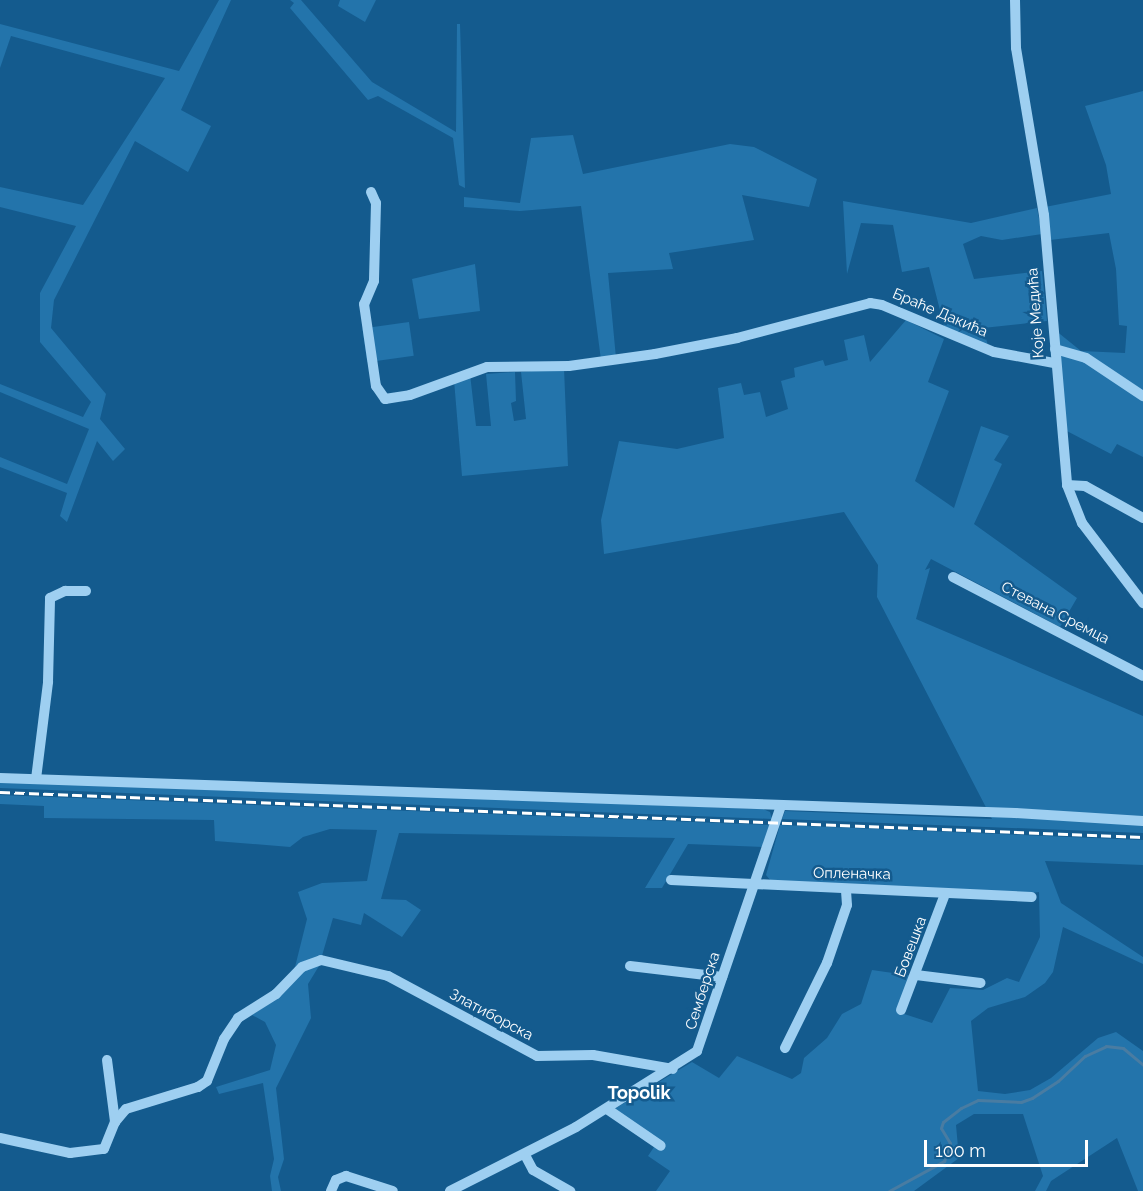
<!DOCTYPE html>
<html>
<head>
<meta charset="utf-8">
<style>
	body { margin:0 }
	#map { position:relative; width:1143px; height:1191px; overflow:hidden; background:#145b8e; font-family:Raleway,sans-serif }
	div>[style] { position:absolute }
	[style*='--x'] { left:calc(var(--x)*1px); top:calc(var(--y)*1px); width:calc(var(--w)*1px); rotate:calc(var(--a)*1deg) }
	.green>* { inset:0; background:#2374ab; transform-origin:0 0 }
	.stream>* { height:3px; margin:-1.5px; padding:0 1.5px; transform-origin:1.5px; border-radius:1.5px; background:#497ca2 }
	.minor>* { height:10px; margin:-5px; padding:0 5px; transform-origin:5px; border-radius:5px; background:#9ecff1 }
	.rail>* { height:3px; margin-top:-1.5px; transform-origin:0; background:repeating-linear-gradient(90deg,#fff 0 10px,transparent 0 14.5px) }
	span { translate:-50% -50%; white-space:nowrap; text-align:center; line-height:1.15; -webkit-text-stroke:5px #145b8e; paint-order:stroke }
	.street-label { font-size:15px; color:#fff }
	.quarter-label { font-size:18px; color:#fff; font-weight:700 }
	.scale { position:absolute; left:924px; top:1140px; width:164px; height:27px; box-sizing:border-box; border:3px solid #fff; border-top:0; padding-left:8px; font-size:18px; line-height:21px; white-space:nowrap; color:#fff; -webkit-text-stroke:4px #145b8e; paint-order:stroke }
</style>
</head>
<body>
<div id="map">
	<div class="green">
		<div style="clip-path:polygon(219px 0,231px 0,181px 110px,211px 126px,188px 172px,135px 141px,54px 300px,51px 328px,106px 394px,100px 419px,125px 449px,113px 461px,97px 441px,67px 522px,60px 516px,67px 493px,0 467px,0 457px,67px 484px,89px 429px,0 392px,0 384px,83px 417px,91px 402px,40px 342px,40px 293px,76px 226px,0 207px,0 187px,83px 205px,165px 78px,11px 36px,0 68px,0 24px,179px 71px)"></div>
		<div style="clip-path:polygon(290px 0,301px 0,372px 82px,456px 132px,457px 24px,460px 24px,465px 188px,459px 185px,453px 138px,378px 96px,368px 100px,290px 8px,294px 3px)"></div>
		<div style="clip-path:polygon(340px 0,376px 0,365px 22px,338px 6px)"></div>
		<div style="clip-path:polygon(1143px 91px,1143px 457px,1117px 444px,1111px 454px,1063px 429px,1055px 330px,1081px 351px,1125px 353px,1127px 326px,1119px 325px,1116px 269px,1109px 233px,1050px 240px,1045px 207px,1111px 194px,1106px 165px,1085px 106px)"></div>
		<div style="clip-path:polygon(573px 135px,583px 174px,730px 144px,754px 147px,817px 179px,809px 207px,742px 195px,754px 240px,669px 253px,673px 269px,608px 273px,616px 358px,601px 360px,581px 206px,520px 211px,464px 207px,464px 197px,520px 203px,531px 138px)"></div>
		<div style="clip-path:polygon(843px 201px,971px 223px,1037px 208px,1042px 234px,1002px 240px,981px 236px,963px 244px,974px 279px,1042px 271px,1047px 321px,983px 328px,989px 349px,945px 330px,929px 267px,902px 272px,893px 225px,861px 223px,847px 274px)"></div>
		<div style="clip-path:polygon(475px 264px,480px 311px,419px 319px,412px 279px)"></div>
		<div style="clip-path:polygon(906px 320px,944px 339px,928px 382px,949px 391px,915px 481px,954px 508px,981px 426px,1009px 436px,994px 460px,1002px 464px,974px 524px,1077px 598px,1060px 627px,931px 559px,925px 570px,930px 568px,916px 619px,1143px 716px,1143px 833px,782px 819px,785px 811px,992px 819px,877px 597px,878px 565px,844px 512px,604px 554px,601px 520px,619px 441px,677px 449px,724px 438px,718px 388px,741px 383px,744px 395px,760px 392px,766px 417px,788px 409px,781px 381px,795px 377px,794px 368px,823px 360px,825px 366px,848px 360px,844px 340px,864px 335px,870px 362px)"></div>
		<div style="left:409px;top:322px;width:34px;height:47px;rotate:82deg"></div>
		<div style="clip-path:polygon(564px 368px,568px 466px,462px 476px,454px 380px,470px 374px,476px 426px,491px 426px,486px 374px,515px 372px,516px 401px,511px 403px,514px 421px,526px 419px,521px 372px)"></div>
		<div style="clip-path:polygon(0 781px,763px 809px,770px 812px,772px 819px,0 788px)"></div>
		<div style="clip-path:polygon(0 795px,771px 825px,764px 847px,688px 844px,662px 888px,645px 888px,675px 838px,399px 833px,381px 899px,406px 900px,421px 910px,402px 937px,364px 913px,361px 925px,333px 918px,319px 966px,308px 984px,311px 1018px,276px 1088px,284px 1159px,278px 1177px,281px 1191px,272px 1191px,270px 1176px,274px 1159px,263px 1083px,219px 1094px,216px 1087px,270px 1070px,276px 1045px,265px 1022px,252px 1015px,277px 998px,295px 967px,307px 919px,298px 892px,322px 883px,367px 881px,377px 830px,330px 829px,303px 837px,290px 847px,215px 841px,214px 820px,44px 818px,44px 806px,0 804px)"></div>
		<div style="clip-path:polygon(780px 825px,1143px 840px,1143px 865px,1045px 861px,1061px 903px,1143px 957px,1143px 964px,1063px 927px,1053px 972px,1045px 983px,1025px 997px,988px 1008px,971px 1021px,978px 1091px,1005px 1094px,1030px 1090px,1051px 1078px,1098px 1038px,1116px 1032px,1143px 1051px,1143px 1191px,1138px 1191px,1117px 1138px,1051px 1181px,1046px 1191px,1035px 1191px,1043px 1176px,1023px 1114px,974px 1114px,956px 1125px,959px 1158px,914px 1191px,656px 1191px,670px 1171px,648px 1156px,656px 1144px,606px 1114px,692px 1062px,719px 1078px,737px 1056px,792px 1079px,801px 1073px,804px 1058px,827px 1038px,842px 1014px,861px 1004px,872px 970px,914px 976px,898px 1012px,932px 1023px,950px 988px,983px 990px,1007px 978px,1019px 982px,1040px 937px,1039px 892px,1016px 895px,771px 881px,766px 875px)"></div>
	</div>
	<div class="stream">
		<div style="--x:889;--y:1191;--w:63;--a:-28.6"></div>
		<div style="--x:944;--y:1161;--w:19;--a:-72"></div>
		<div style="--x:950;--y:1143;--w:17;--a:-121"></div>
		<div style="--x:941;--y:1128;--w:6;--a:-72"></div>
		<div style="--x:943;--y:1122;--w:23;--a:-38"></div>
		<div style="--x:961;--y:1108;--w:19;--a:-25"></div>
		<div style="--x:978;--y:1100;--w:43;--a:2.7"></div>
		<div style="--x:1021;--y:1102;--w:12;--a:-20"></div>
		<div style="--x:1032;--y:1098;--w:31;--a:-33"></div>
		<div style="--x:1058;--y:1081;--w:37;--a:-43"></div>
		<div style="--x:1085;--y:1056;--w:23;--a:-25"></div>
		<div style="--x:1106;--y:1046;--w:17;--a:7"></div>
		<div style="--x:1123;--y:1048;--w:26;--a:40"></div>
	</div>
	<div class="minor">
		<div style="--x:1015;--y:0;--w:48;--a:88.8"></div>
		<div style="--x:1016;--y:48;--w:169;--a:80.5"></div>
		<div style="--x:1044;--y:215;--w:271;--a:85.1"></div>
		<div style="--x:1067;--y:485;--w:41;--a:68.5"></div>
		<div style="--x:1082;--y:523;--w:101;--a:52.7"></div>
		<div style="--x:371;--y:192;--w:12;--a:66"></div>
		<div style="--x:376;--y:203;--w:78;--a:91.5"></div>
		<div style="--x:374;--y:281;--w:25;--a:113"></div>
		<div style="--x:364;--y:304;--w:83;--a:81.7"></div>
		<div style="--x:376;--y:386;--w:16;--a:55"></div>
		<div style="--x:385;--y:399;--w:25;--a:-9"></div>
		<div style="--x:410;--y:395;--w:82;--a:-20"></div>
		<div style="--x:487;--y:367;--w:82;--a:-0.7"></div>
		<div style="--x:569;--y:366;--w:87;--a:-7.9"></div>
		<div style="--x:655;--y:354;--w:84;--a:-11"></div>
		<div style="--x:737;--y:338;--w:138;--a:-14.7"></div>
		<div style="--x:870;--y:303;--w:12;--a:9"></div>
		<div style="--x:882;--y:305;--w:121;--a:22.8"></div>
		<div style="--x:994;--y:352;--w:61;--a:10.4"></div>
		<div style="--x:1055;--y:349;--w:32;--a:16"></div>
		<div style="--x:1086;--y:358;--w:69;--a:33.7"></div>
		<div style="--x:1067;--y:485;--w:18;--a:3"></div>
		<div style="--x:1085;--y:486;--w:66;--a:28.9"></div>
		<div style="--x:953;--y:577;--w:214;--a:27.5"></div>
		<div style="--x:0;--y:778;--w:1016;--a:1.97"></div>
		<div style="--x:1015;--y:813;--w:128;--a:3.6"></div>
		<div style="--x:36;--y:779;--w:98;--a:-82.9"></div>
		<div style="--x:48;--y:682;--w:84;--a:-88.6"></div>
		<div style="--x:50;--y:598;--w:17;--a:-25"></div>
		<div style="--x:65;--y:591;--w:21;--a:0"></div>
		<div style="--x:671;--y:880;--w:361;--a:2.7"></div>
		<div style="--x:630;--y:966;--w:93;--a:6.8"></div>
		<div style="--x:916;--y:975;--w:65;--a:7"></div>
		<div style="--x:901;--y:1010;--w:124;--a:-69.2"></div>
		<div style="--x:785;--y:1048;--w:95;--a:-63.7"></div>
		<div style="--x:827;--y:963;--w:61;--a:-71"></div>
		<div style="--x:847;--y:905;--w:16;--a:-94"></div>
		<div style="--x:107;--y:1060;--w:63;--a:82.6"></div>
		<div style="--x:607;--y:1109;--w:65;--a:34.4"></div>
		<div style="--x:0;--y:1138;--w:72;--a:12.1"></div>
		<div style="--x:70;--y:1153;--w:34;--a:-7"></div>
		<div style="--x:104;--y:1149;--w:29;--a:-68"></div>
		<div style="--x:115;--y:1122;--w:17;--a:-50"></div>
		<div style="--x:126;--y:1109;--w:75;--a:-17"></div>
		<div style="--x:198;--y:1087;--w:11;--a:-34"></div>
		<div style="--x:207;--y:1081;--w:45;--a:-68"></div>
		<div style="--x:224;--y:1039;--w:25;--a:-56"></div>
		<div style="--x:238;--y:1018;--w:45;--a:-32.3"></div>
		<div style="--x:276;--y:994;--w:37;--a:-46"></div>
		<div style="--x:302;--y:967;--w:20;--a:-20"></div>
		<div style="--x:321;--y:960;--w:69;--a:13.4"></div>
		<div style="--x:388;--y:976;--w:169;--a:28.2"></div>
		<div style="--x:537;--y:1056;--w:56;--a:-1"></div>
		<div style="--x:593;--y:1055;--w:81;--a:9.9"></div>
		<div style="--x:525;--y:1155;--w:17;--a:62"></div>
		<div style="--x:533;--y:1170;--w:43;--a:29.6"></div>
		<div style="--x:331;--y:1191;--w:12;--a:-66"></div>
		<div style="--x:336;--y:1180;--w:11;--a:-22"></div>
		<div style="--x:346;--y:1176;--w:49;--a:17.7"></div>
		<div style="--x:450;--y:1191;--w:141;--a:-26.9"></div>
		<div style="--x:576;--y:1127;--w:143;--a:-32.1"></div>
		<div style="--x:697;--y:1051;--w:260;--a:-71.1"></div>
	</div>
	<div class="rail">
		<div style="--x:0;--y:792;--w:1144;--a:2.25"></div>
	</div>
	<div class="street-label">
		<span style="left:940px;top:313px;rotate:23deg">Браће Дакића</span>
		<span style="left:1036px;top:313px;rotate:-94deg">Које Медића</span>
		<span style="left:1055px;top:613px;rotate:27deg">Стевана Сремца</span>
		<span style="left:852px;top:874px;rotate:1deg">Опленачка</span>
		<span style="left:911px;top:947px;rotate:-69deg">Бовешка</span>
		<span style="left:703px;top:991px;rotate:-72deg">Семберска</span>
		<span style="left:491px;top:1015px;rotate:28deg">Златиборска</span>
	</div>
	<div class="quarter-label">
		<span style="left:639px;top:1093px">Topolik</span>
	</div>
	<div class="scale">100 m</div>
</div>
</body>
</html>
